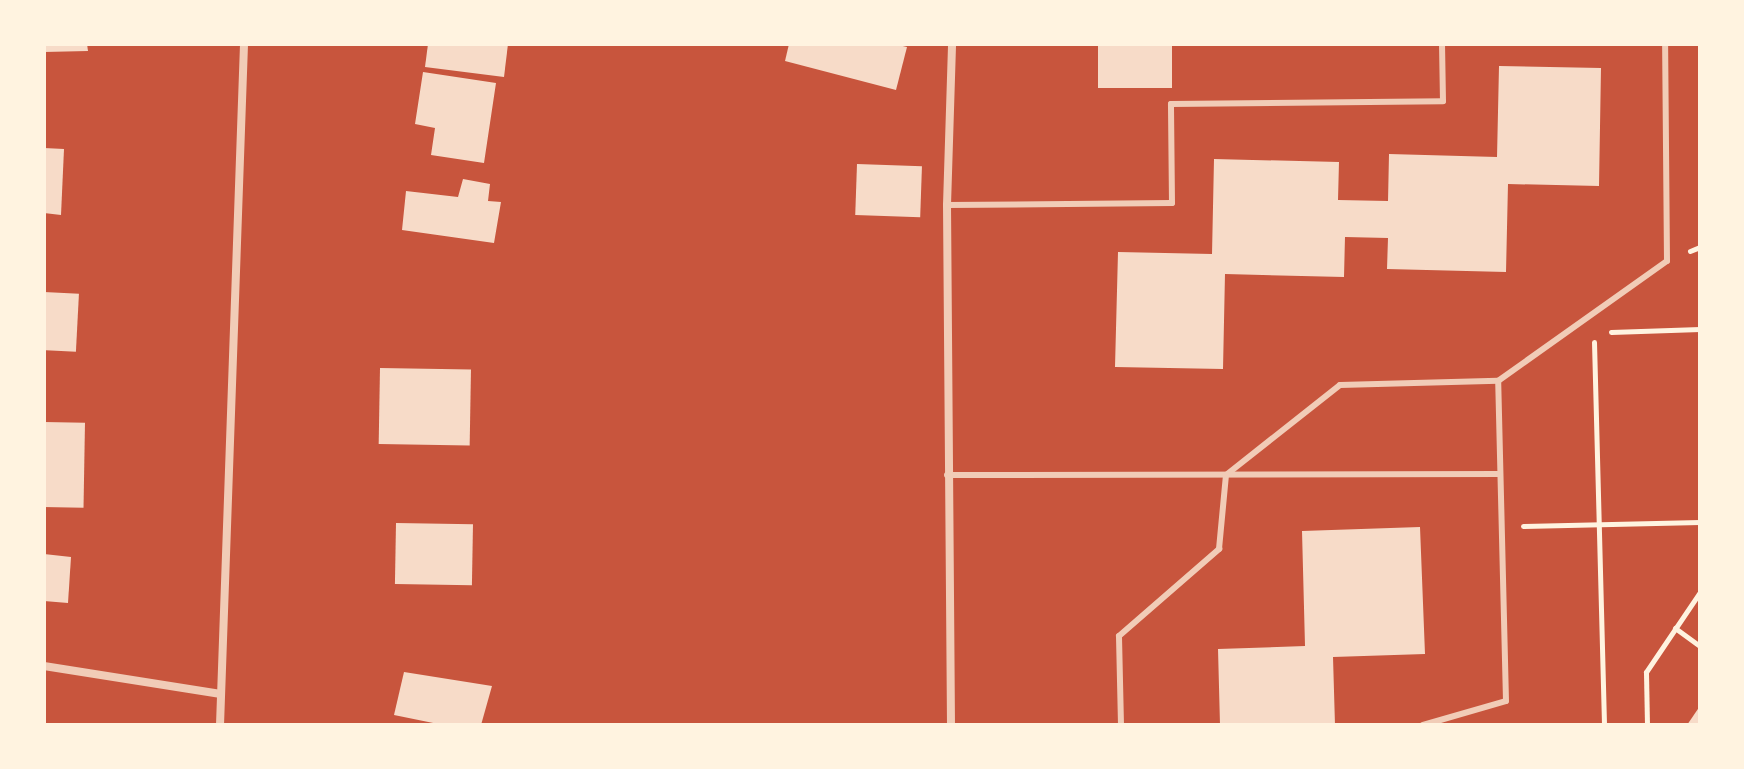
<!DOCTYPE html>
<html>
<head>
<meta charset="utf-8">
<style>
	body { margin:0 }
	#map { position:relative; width:1744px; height:769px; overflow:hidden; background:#c8553d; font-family:Inter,sans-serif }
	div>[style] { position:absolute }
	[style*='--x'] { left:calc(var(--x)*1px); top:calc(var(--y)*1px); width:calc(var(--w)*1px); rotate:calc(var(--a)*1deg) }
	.building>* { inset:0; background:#f7dbc8; transform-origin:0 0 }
	.path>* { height:5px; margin:-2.5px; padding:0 2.5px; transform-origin:2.5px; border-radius:2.5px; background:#fff3e0 }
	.service>* { height:6px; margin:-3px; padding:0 3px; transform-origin:3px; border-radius:3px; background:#f1ccb7 }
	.minor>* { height:8px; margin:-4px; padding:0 4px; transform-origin:4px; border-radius:4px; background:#f1ccb7 }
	span { translate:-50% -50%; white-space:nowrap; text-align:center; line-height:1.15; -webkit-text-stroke:7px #fff3e0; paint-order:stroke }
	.frame { position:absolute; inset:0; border:46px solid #fff3e0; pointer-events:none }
</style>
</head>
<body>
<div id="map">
	<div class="building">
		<div style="clip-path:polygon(44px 44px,87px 44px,88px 51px,44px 52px)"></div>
		<div style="clip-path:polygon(428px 44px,508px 44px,504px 77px,425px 67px)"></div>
		<div style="clip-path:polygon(789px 44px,894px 44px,907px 47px,896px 90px,785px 61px)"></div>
		<div style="left:1098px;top:44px;width:74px;height:44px"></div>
		<div style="clip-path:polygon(1499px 66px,1601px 68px,1599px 186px,1508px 184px,1506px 272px,1387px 269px,1388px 238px,1345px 237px,1344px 277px,1225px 274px,1223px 369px,1115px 367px,1118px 252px,1212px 254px,1214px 159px,1339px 162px,1338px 200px,1388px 201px,1389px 154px,1497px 157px)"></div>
		<div style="clip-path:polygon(423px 72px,496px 83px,484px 163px,431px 155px,435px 128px,415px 124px)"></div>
		<div style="clip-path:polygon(44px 148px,64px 149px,61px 215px,44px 213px)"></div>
		<div style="left:857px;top:164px;width:65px;height:51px;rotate:2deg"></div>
		<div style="clip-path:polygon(463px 179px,490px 184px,488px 201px,501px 202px,494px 243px,402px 230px,406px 191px,458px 197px)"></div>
		<div style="left:44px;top:292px;width:35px;height:58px;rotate:3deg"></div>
		<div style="left:380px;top:368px;width:91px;height:76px;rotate:1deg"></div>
		<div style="left:44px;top:422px;width:41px;height:85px;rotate:1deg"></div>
		<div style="left:396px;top:523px;width:77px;height:61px;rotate:1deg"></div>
		<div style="clip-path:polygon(1420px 527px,1425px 654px,1333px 657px,1335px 725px,1220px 725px,1218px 649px,1305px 646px,1302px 531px)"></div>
		<div style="clip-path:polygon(44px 554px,71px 557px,68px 603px,44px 601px)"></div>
		<div style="clip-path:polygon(404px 672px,492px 686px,481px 725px,443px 725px,394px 715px)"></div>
		<div style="clip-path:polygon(1700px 706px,1700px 725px,1687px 725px)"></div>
	</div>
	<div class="path">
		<div style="--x:1690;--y:251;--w:11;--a:-22"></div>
		<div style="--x:1611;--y:332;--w:89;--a:-1.9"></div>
		<div style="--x:1594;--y:342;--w:383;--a:88.5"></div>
		<div style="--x:1523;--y:526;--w:177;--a:-1.3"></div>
		<div style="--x:1675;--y:628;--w:31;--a:36"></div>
		<div style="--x:1647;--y:725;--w:53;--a:-91.1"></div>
		<div style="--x:1646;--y:672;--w:97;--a:-56"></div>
	</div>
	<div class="service">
		<div style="--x:947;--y:205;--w:225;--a:-0.5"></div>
		<div style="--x:1172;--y:203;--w:99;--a:-90.6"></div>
		<div style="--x:1171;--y:104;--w:272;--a:-0.6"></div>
		<div style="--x:1443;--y:101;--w:57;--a:-91"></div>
		<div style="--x:947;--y:475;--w:553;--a:-0.1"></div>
		<div style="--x:1121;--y:725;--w:89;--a:-91.3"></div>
		<div style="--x:1119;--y:636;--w:133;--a:-41"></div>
		<div style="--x:1219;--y:549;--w:74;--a:-84.6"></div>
		<div style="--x:1226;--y:475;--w:145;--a:-38.3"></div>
		<div style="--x:1340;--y:385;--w:158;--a:-1.5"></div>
		<div style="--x:1498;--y:381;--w:207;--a:-35.4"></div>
		<div style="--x:1667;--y:261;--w:217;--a:-90.5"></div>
		<div style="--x:1423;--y:725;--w:86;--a:-16.1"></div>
		<div style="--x:1506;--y:701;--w:320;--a:-91.4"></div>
	</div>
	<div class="minor">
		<div style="--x:44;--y:666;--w:179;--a:9"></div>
		<div style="--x:220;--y:725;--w:681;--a:-87.98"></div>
		<div style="--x:951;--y:725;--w:520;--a:-90.44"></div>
		<div style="--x:947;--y:205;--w:161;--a:-88.2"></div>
	</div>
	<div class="frame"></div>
</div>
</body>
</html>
